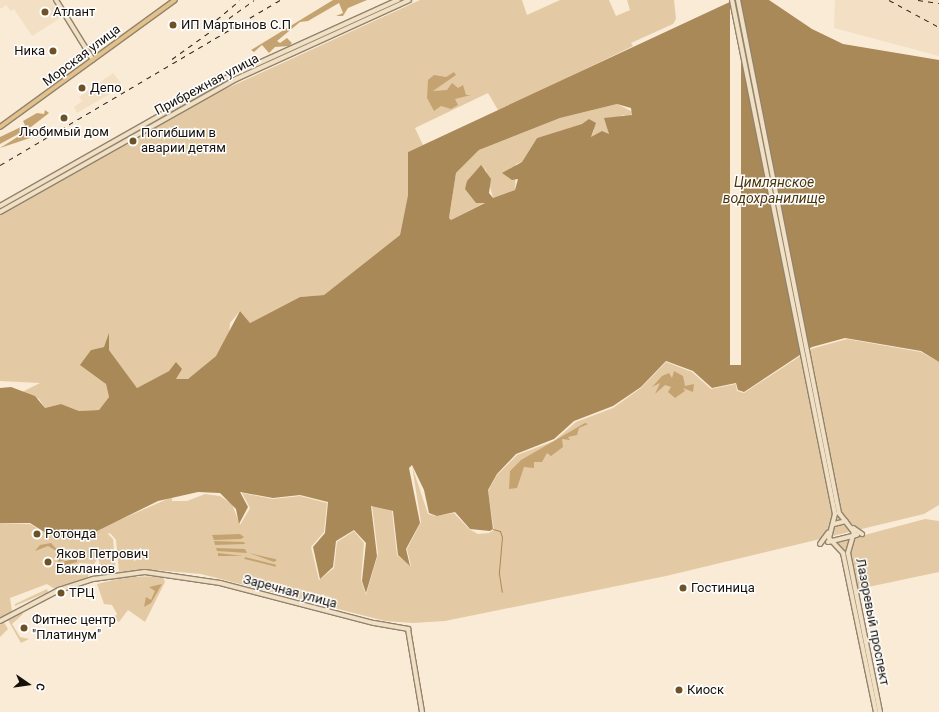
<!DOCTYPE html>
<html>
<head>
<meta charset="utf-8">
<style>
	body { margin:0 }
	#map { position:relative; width:939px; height:712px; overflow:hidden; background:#faebd6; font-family:Roboto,sans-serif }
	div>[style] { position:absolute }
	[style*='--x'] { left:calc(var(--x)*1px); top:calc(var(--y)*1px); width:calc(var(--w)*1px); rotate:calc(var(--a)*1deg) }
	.built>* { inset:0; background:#f3e0c4 }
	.green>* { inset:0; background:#e3caa4 }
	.forest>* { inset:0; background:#c5a371; transform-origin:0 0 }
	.water>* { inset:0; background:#aa8958 }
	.pier>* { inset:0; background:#faebd6; transform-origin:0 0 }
	.stream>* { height:1px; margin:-0.5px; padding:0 0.5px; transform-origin:0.5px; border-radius:0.5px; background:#aa8958 }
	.roads { filter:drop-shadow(1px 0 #90836f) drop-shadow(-1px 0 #90836f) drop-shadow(0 1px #90836f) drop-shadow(0 -1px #90836f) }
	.secondary>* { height:4px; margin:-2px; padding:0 2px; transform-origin:2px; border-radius:2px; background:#f1e0c4 }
	.primary>* { height:4px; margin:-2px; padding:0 2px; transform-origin:2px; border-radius:2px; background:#e2c18a }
	.rail>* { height:1px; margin-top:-0.5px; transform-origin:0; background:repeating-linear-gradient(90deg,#2e2820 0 5px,transparent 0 10px) }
	.dots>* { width:11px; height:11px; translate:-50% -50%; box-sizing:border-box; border:2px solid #fff; border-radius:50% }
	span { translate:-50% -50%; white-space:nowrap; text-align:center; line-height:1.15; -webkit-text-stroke:3px #fff; paint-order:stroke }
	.poi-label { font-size:13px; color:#151009 }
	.left { translate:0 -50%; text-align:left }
	.right { translate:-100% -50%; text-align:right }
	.street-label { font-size:13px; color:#151009 }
	.water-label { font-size:14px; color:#4c350b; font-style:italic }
	.north { position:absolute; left:8px; top:664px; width:40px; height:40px; -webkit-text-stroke:3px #fff; paint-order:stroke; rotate:103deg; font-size:11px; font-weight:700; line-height:16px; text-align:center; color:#151009 }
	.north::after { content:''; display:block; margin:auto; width:14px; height:18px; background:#151009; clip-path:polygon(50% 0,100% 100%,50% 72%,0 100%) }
</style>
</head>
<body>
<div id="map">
	<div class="built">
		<div style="clip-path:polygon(0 0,51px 0,62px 17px,32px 36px,14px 9px,11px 11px,6px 5px,0 9px)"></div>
		<div style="clip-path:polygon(835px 0,939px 0,939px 56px,834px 28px)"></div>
		<div style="clip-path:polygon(113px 73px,121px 83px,110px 94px,77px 113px,74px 107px,82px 101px,79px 97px)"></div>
	</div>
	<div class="green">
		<div style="clip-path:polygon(420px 0,522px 0,527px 15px,560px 0,609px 0,616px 16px,630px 10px,627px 0,674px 0,676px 19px,673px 24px,631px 43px,633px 46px,507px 107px,498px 110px,488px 93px,415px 128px,423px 145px,408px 152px,408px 195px,400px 235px,324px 295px,300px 297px,250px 323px,240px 311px,230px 323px,229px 336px,216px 356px,188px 379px,176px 380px,177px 375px,169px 371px,137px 388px,109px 350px,109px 336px,104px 347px,91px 350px,86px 359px,106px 384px,109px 397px,99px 410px,79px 411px,61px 404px,45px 408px,39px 399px,22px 392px,40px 383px,0 381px,0 214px,210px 96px)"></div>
		<div style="clip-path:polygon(617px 104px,633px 112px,630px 117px,623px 115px,607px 124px,609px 134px,591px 137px,594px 130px,583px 124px,537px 138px,522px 162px,516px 164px,515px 190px,493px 198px,485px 167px,486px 202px,451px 220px,449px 218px,456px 173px,479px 150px,560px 118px)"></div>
		<div style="clip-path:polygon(847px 339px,921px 352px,939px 362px,939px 505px,924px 514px,666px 576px,445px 621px,413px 623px,385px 621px,201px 574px,155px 570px,119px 572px,116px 540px,111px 534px,107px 533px,113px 539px,116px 573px,94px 573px,93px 567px,100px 565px,98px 558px,94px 564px,79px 563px,80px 569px,89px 568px,88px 578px,55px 589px,47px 584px,10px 598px,12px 611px,0 618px,0 523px,30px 524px,49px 535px,80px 540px,104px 534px,76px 539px,172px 497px,172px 501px,187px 501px,205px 494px,220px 496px,232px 504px,240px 525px,250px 508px,242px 493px,273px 499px,300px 496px,327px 503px,324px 532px,311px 547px,319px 580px,334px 568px,337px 542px,354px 531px,364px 543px,361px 580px,366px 595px,378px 554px,372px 506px,392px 511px,397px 555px,411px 566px,407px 549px,421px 522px,412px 466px,428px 514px,436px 516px,454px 513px,469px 529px,478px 534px,489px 533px,494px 530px,488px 491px,497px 475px,517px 455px,554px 441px,576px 422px,613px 408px,641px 388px,666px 362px,692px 372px,711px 389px,736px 384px,737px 391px,744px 393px,811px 349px)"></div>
		<div style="clip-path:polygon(925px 519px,939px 521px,939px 572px,849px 591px,838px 542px)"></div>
		<div style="clip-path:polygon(163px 576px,165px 582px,145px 622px,128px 610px,119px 622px,113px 619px,117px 614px,112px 605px,104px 604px,97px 584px,126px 577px)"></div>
		<div style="clip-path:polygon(47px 589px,48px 592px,15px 606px,15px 604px)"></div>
		<div style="clip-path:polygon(21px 612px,23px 614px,12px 624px,20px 637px,29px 639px,21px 643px,8px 620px)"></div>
		<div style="clip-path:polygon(4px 622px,8px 629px,0 637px,0 624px)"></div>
	</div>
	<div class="forest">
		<div style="clip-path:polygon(333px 0,367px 0,348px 8px,343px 16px,336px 16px,343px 13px,339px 3px,308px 21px,300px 22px,277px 41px,280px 43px,287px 38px,292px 43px,289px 46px,275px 47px,269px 53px,262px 45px,254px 52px,251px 50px)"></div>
		<div style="clip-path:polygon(454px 72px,456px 75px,433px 91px,447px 90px,452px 83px,458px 88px,463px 85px,466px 95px,471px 95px,455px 99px,458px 105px,451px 109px,441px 106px,434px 111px,427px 98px,428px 80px,434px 75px,446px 77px)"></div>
		<div style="clip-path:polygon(45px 110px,49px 113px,31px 127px,0 144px,0 137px,25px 125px,23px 121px,37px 113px,44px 114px)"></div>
		<div style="clip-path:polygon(30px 129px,33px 134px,30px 138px,0 148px)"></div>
		<div style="clip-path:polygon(674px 371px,683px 376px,685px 386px,694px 384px,693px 392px,683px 388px,685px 391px,675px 398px,668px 392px,671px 387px,665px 385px,655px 394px,660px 383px,652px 387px,662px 376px,669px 373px,672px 378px)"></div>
		<div style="clip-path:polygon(585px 423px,588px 424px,579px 428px,577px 435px,568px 437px,570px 440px,562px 439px,563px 447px,551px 456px,547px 453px,542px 462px,534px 462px,534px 468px,524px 467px,517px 488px,509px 489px,510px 471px,521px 460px)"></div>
		<div style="clip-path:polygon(240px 534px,244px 537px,241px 539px,214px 540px,212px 535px)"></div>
		<div style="clip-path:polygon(214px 541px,244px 542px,245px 544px,215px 545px)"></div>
		<div style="clip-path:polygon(51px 543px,60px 553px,48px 546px,35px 551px,40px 545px)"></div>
		<div style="clip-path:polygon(216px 548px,245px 549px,247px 553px,217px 551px)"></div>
		<div style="clip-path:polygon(218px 553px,243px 556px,218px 556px)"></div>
		<div style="clip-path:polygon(249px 553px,275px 559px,277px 560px,274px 562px)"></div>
		<div style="clip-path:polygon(77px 554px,77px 556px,58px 562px,59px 555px)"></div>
		<div style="left:245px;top:557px;width:32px;height:2px;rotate:14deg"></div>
		<div style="clip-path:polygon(77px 558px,77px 562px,55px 568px,58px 563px)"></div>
		<div style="clip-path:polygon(162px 584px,151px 603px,144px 607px,146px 597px,151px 600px,155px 591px,149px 587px)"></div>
	</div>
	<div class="water">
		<div style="clip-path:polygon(evenodd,734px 0,769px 0,812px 29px,843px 44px,939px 60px,939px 362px,921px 351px,845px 338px,812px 347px,744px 392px,738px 390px,736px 383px,712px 388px,693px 371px,666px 361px,641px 387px,613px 406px,574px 421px,554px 439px,516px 454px,497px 474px,488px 490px,493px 529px,490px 531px,470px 529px,455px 512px,437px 516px,429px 513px,424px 490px,412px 465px,409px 468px,420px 523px,406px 549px,410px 566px,398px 555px,393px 511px,371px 506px,377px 556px,366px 593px,362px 581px,366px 543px,354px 530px,336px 541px,333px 567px,320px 579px,313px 547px,325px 533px,328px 502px,300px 495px,273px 498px,240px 492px,248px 507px,239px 524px,236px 509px,220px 493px,198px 492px,158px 501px,91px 534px,74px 538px,49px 535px,30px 523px,0 523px,0 388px,11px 387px,35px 396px,45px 408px,61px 404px,79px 411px,99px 410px,109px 397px,106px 384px,80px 365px,91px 350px,104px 347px,109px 333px,109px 350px,137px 388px,169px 371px,176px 362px,182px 369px,176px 379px,188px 379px,216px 356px,240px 311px,250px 323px,300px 297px,324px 295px,400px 235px,408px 195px,408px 152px,734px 0,617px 104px,631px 108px,632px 115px,604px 118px,609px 134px,602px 131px,591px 137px,596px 123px,589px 119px,582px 124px,537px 138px,522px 162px,502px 173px,512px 180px,518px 179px,515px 190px,493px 198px,489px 193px,491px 179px,481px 165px,467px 181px,465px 189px,476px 203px,485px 203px,451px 220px,449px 218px,456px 173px,479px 150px,560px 118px,617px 104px)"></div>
	</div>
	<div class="pier">
		<div style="left:730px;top:0;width:11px;height:365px"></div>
	</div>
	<div class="stream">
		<div style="--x:493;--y:529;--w:7;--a:16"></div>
		<div style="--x:500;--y:531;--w:6;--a:72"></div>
		<div style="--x:502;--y:537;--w:37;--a:95"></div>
		<div style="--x:499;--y:574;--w:18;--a:81"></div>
	</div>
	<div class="roads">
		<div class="secondary">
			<div style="--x:56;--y:0;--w:70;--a:58.3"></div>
			<div style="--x:732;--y:0;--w:524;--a:78.67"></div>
			<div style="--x:835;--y:514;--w:25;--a:104"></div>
			<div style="--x:829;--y:538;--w:21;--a:47"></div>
			<div style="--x:843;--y:553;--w:162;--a:78.3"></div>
			<div style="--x:738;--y:0;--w:523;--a:78.86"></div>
			<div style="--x:839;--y:513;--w:24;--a:52"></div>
			<div style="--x:854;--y:532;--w:22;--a:106"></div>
			<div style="--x:848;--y:553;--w:162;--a:78.6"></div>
			<div style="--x:0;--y:206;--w:262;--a:-29.5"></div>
			<div style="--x:228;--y:77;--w:187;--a:-24.4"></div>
			<div style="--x:0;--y:212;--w:271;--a:-29.4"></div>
			<div style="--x:236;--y:79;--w:190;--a:-24.5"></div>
			<div style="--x:834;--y:524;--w:12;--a:-14"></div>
			<div style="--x:853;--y:528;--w:11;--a:34"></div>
			<div style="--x:828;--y:542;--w:30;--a:-14"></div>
			<div style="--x:820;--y:544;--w:14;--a:-54"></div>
			<div style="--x:0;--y:621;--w:67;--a:-27.7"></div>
			<div style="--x:59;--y:590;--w:36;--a:-18"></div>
			<div style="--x:93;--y:579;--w:52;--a:-7.7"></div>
			<div style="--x:145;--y:572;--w:76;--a:8.3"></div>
			<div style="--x:220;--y:583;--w:159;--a:14.6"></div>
			<div style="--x:374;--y:623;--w:35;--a:10"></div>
			<div style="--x:408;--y:629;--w:84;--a:80.4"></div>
		</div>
		<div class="primary">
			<div style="--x:0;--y:127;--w:216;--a:-36"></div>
		</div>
	</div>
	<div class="rail">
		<div style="--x:889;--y:0;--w:57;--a:28.4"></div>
		<div style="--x:918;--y:0;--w:21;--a:8"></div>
		<div style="--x:209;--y:26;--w:40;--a:-40"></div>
		<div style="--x:172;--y:59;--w:101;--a:-35.7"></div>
		<div style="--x:0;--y:165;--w:325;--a:-30.5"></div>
	</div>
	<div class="dots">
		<div style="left:45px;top:12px;background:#6e5225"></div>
		<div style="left:173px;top:25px;background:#6e5225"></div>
		<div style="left:53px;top:51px;background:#6e5225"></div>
		<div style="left:82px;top:88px;background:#6e5225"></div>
		<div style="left:64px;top:118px;background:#6e5225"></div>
		<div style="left:133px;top:141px;background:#6e5225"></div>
		<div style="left:37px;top:534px;background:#6e5225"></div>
		<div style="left:48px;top:562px;background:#6e5225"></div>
		<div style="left:683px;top:588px;background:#6e5225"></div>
		<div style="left:61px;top:593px;background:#6e5225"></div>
		<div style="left:24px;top:628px;background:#6e5225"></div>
		<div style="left:679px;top:690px;background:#6e5225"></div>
	</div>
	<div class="poi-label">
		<span class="left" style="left:53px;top:12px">Атлант</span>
		<span class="left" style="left:181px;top:25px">ИП Мартынов С.П</span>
		<span class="right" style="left:45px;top:51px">Ника</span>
		<span class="left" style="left:90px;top:88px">Депо</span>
		<span style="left:64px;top:132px">Любимый дом</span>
		<span class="left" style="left:141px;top:141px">Погибшим в<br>аварии детям</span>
		<span class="left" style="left:45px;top:534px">Ротонда</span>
		<span class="left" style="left:56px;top:562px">Яков Петрович<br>Бакланов</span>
		<span class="left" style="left:691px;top:588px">Гостиница</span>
		<span class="left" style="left:69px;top:593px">ТРЦ</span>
		<span class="left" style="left:32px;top:628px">Фитнес центр<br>"Платинум"</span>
		<span class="left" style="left:687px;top:690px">Киоск</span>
	</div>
	<div class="street-label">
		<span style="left:82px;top:56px;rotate:-37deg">Морская улица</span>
		<span style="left:207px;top:85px;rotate:-28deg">Прибрежная улица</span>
		<span style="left:290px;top:592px;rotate:15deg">Заречная улица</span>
		<span style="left:872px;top:622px;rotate:79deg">Лазоревый проспект</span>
	</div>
	<div class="water-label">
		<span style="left:774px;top:190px">Цимлянское<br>водохранилище</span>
	</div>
	<div class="north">С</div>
</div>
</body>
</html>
